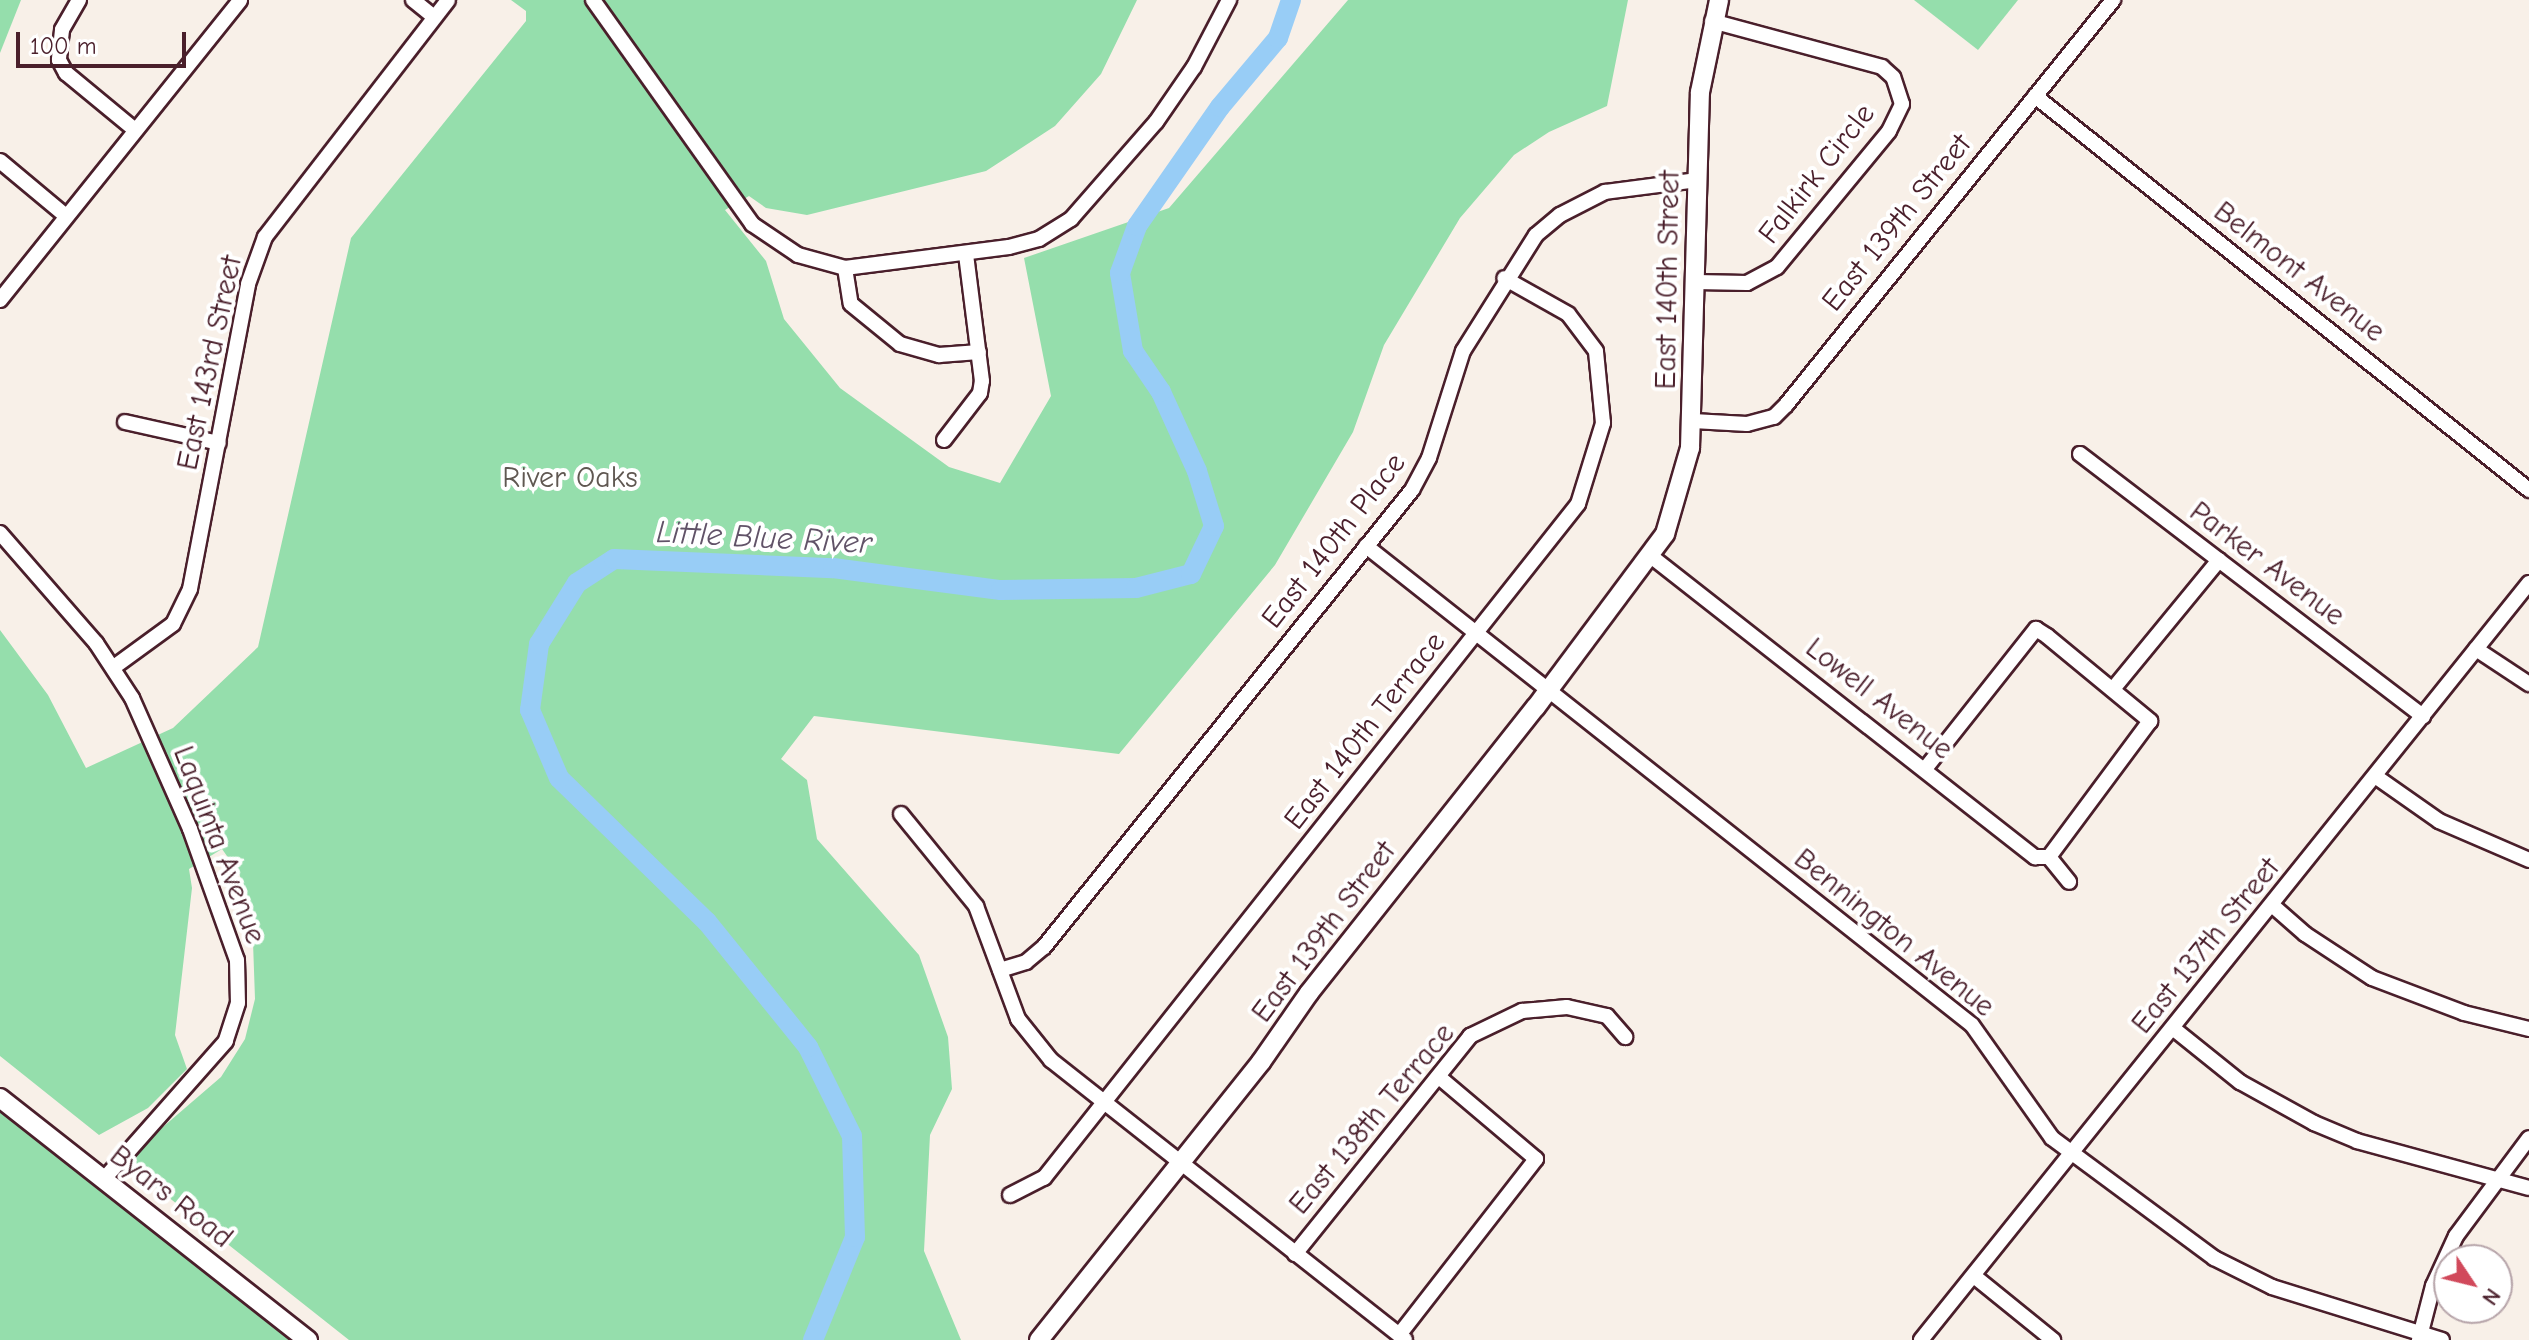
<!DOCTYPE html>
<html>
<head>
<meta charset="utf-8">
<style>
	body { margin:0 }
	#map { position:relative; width:2529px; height:1340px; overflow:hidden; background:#f8f0e8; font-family:"Comic Neue",sans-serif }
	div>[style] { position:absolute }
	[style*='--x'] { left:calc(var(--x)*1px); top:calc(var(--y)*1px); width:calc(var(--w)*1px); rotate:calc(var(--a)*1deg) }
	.green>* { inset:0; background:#95deac }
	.river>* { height:20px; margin:-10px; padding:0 10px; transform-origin:10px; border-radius:10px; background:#98cdf6 }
	.roads { filter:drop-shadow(2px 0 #4a1f2b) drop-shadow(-2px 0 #4a1f2b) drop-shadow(0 2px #4a1f2b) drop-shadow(0 -2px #4a1f2b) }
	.minor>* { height:14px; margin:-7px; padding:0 7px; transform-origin:7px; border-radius:7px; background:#fff }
	.tertiary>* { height:18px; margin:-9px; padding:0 9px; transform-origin:9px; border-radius:9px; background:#fff }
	span { translate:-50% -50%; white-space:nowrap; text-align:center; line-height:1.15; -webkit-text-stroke:8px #fff; paint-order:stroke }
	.street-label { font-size:30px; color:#4a1f2b }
	.park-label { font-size:30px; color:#605852 }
	.water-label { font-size:32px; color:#615368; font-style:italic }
	.north { position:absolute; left:2433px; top:1244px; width:80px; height:80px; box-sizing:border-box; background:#fff; border:2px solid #b7a5aa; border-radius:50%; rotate:125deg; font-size:22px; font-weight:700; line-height:32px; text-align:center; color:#4a1f2b }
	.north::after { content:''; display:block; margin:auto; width:28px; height:36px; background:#d1495b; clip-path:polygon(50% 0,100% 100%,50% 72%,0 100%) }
	.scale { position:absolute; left:16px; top:32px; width:170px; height:36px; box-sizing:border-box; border:4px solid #4a1f2b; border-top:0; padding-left:10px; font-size:24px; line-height:28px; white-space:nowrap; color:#4a1f2b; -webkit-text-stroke:6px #fff; paint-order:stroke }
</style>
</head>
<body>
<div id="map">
	<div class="green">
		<div style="clip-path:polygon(0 0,21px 0,0 53px)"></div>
		<div style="clip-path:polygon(511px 0,1137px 0,1101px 74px,1055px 126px,986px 171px,807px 215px,766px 208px,749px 196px,725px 210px,766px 261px,784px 319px,840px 388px,949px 467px,1000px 483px,1051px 396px,1024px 258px,1169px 208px,1348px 0,1628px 0,1607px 106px,1549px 132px,1514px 155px,1460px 218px,1384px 345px,1353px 432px,1275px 565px,1119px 754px,814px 716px,781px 759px,807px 780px,817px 839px,919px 955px,948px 1037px,952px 1089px,930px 1135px,924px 1251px,961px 1340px,349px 1340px,134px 1170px,135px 1158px,149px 1139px,221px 1077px,245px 1039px,255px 999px,252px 914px,239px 873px,222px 849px,189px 869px,192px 888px,175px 1035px,187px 1069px,148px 1108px,99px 1135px,0 1056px,0 630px,48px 695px,86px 768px,173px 728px,258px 647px,351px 238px,526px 21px,526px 11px)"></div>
		<div style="clip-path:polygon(1914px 0,2018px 0,1978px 50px)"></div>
		<div style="clip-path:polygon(0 1108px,295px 1340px,0 1340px)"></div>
	</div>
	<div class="river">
		<div style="--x:813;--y:1340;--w:111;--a:-67.8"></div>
		<div style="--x:855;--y:1237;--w:101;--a:-91.7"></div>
		<div style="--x:852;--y:1136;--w:99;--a:-116.3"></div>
		<div style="--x:808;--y:1047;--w:161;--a:-128.9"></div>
		<div style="--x:707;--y:922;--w:206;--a:-135.8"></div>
		<div style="--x:559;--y:778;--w:74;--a:-113.1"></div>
		<div style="--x:530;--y:710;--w:67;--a:-82.2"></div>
		<div style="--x:539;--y:644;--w:72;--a:-58.1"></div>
		<div style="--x:577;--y:583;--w:44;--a:-33"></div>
		<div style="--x:614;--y:559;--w:219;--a:2.4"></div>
		<div style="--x:833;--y:568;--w:169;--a:7.5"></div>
		<div style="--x:1001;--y:590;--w:135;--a:-0.8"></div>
		<div style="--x:1136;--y:588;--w:57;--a:-14.3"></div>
		<div style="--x:1191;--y:574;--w:53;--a:-64.4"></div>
		<div style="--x:1214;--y:526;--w:58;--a:-107.2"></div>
		<div style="--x:1197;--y:471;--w:87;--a:-114.5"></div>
		<div style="--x:1161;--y:392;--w:50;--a:-124.3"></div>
		<div style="--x:1133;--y:351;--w:79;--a:-99.5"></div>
		<div style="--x:1120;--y:273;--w:50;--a:-70.1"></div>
		<div style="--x:1137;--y:226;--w:145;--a:-55.1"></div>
		<div style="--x:1220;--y:107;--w:90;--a:-50"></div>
		<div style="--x:1278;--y:38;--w:40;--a:-71.1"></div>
	</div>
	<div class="roads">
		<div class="minor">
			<div style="--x:79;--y:0;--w:34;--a:120"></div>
			<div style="--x:62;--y:30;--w:30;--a:96"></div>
			<div style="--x:59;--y:60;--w:15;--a:62"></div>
			<div style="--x:66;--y:73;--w:89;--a:39.6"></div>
			<div style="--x:413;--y:0;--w:27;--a:39"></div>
			<div style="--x:593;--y:0;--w:275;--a:54.6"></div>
			<div style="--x:752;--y:224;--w:55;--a:34"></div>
			<div style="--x:798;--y:255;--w:49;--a:15.5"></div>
			<div style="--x:845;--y:268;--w:165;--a:-7.3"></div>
			<div style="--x:1009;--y:247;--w:31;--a:-15"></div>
			<div style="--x:1039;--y:239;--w:38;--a:-32"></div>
			<div style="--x:1071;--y:219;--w:129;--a:-48.8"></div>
			<div style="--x:1156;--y:122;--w:67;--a:-55.4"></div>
			<div style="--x:1194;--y:67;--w:76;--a:-62.4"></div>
			<div style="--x:2035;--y:96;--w:632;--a:38.57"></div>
			<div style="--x:0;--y:161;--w:86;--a:39.8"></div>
			<div style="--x:845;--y:268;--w:36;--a:81"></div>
			<div style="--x:851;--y:304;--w:63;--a:39.2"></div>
			<div style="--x:900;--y:344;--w:41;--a:15.8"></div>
			<div style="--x:939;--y:355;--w:40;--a:-4.3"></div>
			<div style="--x:1696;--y:282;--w:51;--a:1.1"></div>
			<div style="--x:1747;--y:283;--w:34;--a:-28"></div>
			<div style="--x:1777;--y:267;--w:176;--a:-50.5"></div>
			<div style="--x:1889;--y:131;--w:30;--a:-64"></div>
			<div style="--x:1902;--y:104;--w:28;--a:-108"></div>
			<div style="--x:1893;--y:77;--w:15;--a:-138"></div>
			<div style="--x:1882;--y:67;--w:176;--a:-164.9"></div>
			<div style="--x:0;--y:300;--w:384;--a:-51.3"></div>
			<div style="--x:1693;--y:421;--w:54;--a:3.2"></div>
			<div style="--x:1747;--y:424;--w:28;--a:-15"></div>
			<div style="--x:1774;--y:417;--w:17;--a:-45"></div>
			<div style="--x:1786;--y:405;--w:521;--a:-51.08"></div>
			<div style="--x:125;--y:422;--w:96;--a:12.6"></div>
			<div style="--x:944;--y:440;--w:59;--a:-52.5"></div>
			<div style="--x:980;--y:393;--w:12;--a:-81"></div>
			<div style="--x:982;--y:381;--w:128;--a:-97.2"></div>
			<div style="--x:2080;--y:454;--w:432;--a:37.4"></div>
			<div style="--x:0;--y:533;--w:146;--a:48.9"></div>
			<div style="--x:96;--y:643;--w:66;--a:56.8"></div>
			<div style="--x:132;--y:698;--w:143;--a:66.1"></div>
			<div style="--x:190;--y:829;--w:139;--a:70.3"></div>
			<div style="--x:237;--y:960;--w:43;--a:88.7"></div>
			<div style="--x:238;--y:1003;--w:40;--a:108"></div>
			<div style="--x:226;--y:1041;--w:184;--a:131.5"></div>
			<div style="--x:1366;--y:546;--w:772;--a:38.32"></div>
			<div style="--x:1972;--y:1025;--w:138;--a:54.7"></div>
			<div style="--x:2052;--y:1138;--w:202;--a:36.5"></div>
			<div style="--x:2214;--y:1258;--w:65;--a:26.6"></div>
			<div style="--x:2272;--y:1287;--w:178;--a:17.3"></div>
			<div style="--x:1652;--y:557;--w:487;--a:38.1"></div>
			<div style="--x:2035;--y:857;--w:14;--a:0"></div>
			<div style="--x:2049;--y:857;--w:32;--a:51"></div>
			<div style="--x:2476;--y:649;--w:64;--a:33.4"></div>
			<div style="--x:114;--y:667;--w:73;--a:-36.1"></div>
			<div style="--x:173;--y:624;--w:39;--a:-64"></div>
			<div style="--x:190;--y:589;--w:310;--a:-79.2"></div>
			<div style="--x:248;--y:284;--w:50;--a:-70.1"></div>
			<div style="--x:265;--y:237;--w:299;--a:-52.3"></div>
			<div style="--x:2113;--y:689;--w:167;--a:-50.6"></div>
			<div style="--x:1925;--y:769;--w:179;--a:-51.6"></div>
			<div style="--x:2036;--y:629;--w:13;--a:32"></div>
			<div style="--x:2047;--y:636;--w:134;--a:39.5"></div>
			<div style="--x:2150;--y:721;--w:169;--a:126.6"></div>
			<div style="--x:2375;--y:776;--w:78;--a:35.1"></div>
			<div style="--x:2439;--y:821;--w:98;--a:23.4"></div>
			<div style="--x:901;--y:814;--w:119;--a:50.8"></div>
			<div style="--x:976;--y:906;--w:121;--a:69.6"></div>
			<div style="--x:1018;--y:1019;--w:53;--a:51.2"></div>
			<div style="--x:1051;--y:1060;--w:451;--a:38.3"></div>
			<div style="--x:2272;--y:905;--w:44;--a:41.3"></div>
			<div style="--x:2305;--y:934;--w:80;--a:33.3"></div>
			<div style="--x:2372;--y:978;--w:98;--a:20.8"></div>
			<div style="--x:2464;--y:1013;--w:67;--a:13.8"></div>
			<div style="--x:1000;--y:970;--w:27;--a:-17"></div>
			<div style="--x:1026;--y:962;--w:23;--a:-40"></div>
			<div style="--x:1044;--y:947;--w:587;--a:-51.16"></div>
			<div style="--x:1412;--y:490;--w:36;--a:-62"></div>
			<div style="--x:1429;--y:458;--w:112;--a:-72.4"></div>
			<div style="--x:1463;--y:351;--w:137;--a:-57.8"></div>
			<div style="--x:1536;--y:235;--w:31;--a:-40"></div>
			<div style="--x:1560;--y:215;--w:51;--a:-27.1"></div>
			<div style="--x:1605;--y:192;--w:94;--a:-7.4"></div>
			<div style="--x:2174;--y:1029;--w:85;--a:38.8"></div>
			<div style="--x:2240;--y:1082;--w:85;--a:29"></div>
			<div style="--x:2314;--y:1123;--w:47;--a:22.7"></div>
			<div style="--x:2357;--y:1141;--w:178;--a:15.3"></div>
			<div style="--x:1010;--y:1195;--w:38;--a:-27"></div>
			<div style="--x:1044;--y:1178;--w:860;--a:-51.61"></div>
			<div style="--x:1578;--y:504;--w:85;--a:-72.8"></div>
			<div style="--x:1603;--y:423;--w:72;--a:-95.6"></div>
			<div style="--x:1596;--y:351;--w:46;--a:-127.1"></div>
			<div style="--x:1568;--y:314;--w:73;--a:-150.6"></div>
			<div style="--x:1295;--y:1254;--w:280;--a:-51.2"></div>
			<div style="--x:1470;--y:1036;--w:58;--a:-25.7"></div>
			<div style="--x:1522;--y:1011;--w:45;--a:-5.1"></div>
			<div style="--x:1567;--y:1007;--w:41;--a:12.7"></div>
			<div style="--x:1607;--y:1016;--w:28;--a:49"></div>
			<div style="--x:1974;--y:1276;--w:102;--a:39"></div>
			<div style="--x:1399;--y:1335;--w:223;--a:-52.1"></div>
			<div style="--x:1536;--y:1159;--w:127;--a:-139.8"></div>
			<div style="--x:1921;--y:1340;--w:971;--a:-51.23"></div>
			<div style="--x:2419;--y:1340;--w:56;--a:-75.5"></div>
			<div style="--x:2433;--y:1286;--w:55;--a:-65.3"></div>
			<div style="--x:2456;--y:1236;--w:122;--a:-53.3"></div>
		</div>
		<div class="tertiary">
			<div style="--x:0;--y:1098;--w:392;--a:38.2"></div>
			<div style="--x:1039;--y:1340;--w:356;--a:-51.4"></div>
			<div style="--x:1261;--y:1062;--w:84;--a:-55.2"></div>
			<div style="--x:1309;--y:993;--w:365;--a:-51.6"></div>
			<div style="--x:1536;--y:707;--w:216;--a:-53.3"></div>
			<div style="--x:1665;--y:534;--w:90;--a:-73.8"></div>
			<div style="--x:1690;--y:448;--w:356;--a:-88.4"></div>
			<div style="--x:1700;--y:92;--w:94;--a:-78.3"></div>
		</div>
	</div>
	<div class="street-label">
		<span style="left:1817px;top:174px;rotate:-52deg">Falkirk Circle</span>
		<span style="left:1897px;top:223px;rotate:-51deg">East 139th Street</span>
		<span style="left:2299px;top:272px;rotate:38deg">Belmont Avenue</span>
		<span style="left:1668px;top:280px;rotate:-89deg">East 140th Street</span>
		<span style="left:210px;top:363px;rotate:-78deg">East 143rd Street</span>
		<span style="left:1334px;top:541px;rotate:-52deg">East 140th Place</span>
		<span style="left:2267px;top:564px;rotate:37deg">Parker Avenue</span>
		<span style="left:1879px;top:699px;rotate:38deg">Lowell Avenue</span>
		<span style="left:1365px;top:731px;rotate:-52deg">East 140th Terrace</span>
		<span style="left:219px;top:845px;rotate:69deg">Laquinta Avenue</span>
		<span style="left:1324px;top:932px;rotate:-53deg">East 139th Street</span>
		<span style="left:1894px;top:933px;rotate:39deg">Bennington Avenue</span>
		<span style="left:2206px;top:946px;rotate:-51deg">East 137th Street</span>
		<span style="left:1372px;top:1119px;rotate:-50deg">East 138th Terrace</span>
		<span style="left:171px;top:1197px;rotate:38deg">Byars Road</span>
	</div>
	<div class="park-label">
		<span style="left:570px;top:478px">River Oaks</span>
	</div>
	<div class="water-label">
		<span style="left:764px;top:538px;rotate:3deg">Little Blue River</span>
	</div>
	<div class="north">N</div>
	<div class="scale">100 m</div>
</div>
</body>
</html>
